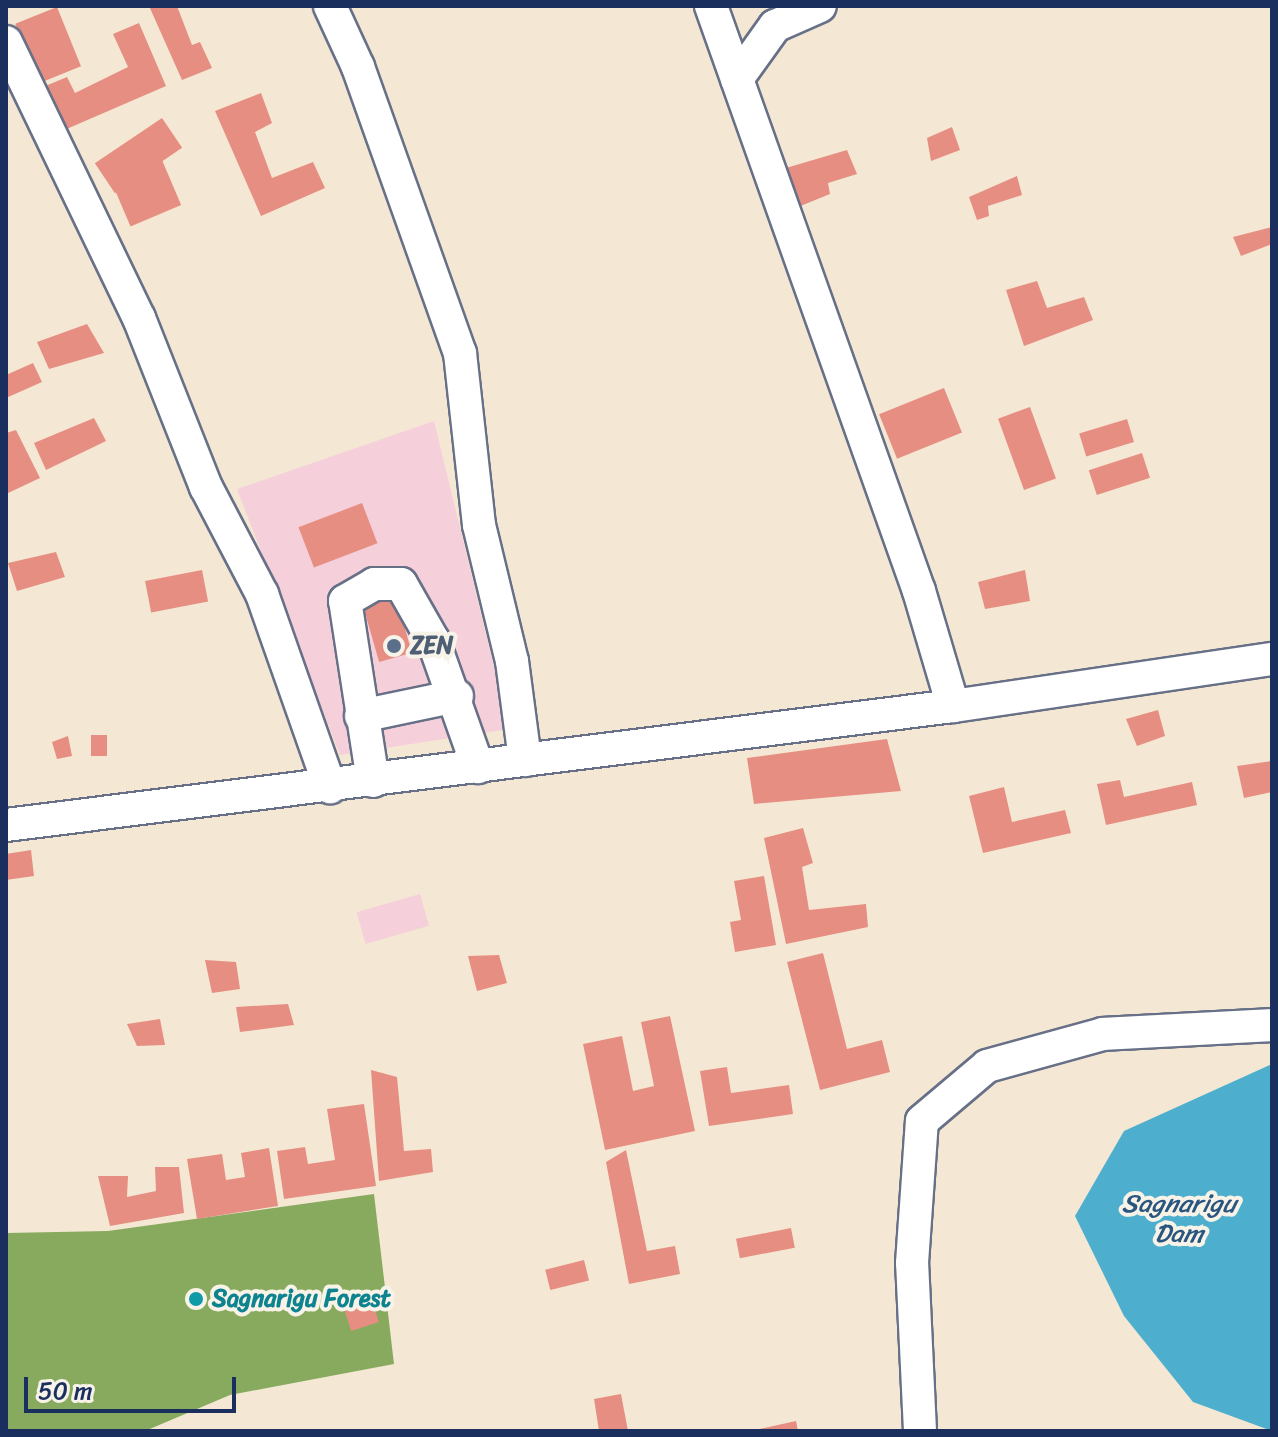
<!DOCTYPE html>
<html>
<head>
<meta charset="utf-8">
<style>
	body { margin:0 }
	#map { position:relative; width:1278px; height:1437px; overflow:hidden; background:#f4e8d4; font-family:Sriracha,sans-serif }
	div>[style] { position:absolute }
	[style*='--x'] { left:calc(var(--x)*1px); top:calc(var(--y)*1px); width:calc(var(--w)*1px); rotate:calc(var(--a)*1deg) }
	.built>* { inset:0; background:#f5cfda; transform-origin:0 0 }
	.forest>* { inset:0; background:#88aa5e }
	.water>* { inset:0; background:#4eaecd }
	.building>* { inset:0; background:#e68e82; transform-origin:0 0 }
	.roads { filter:drop-shadow(2px 0 #677087) drop-shadow(-2px 0 #677087) drop-shadow(0 2px #677087) drop-shadow(0 -2px #677087) }
	.minor>* { height:32px; margin:-16px; padding:0 16px; transform-origin:16px; border-radius:16px; background:#fff }
	.dots>* { width:22px; height:22px; translate:-50% -50%; box-sizing:border-box; border:4px solid #f7f3e8; border-radius:50% }
	span { translate:-50% -50%; white-space:nowrap; text-align:center; line-height:1.15; -webkit-text-stroke:8px #f7f3e8; paint-order:stroke }
	.service-label { font-size:24px; color:#4e5e75; font-weight:700 }
	.left { translate:0 -50%; text-align:left }
	.culture-label { font-size:24px; color:#0d838f; font-weight:700 }
	.water-label { font-size:26px; color:#2a557f; font-style:italic }
	.frame { position:absolute; inset:0; border:8px solid #1b2f5e; pointer-events:none }
	.scale { position:absolute; left:24px; top:1377px; width:212px; height:36px; box-sizing:border-box; border:4px solid #1b2f5e; border-top:0; padding-left:10px; font-size:24px; line-height:28px; white-space:nowrap; color:#1b2f5e; -webkit-text-stroke:6px #f7f3e8; paint-order:stroke }
</style>
</head>
<body>
<div id="map">
	<div class="built">
		<div style="clip-path:polygon(434px 421px,509px 729px,340px 755px,237px 489px)"></div>
		<div style="left:420px;top:894px;width:33px;height:66px;rotate:74deg"></div>
	</div>
	<div class="forest">
		<div style="clip-path:polygon(374px 1194px,394px 1364px,230px 1395px,145px 1431px,6px 1431px,6px 1233px,108px 1231px)"></div>
	</div>
	<div class="water">
		<div style="clip-path:polygon(1272px 1064px,1272px 1431px,1193px 1402px,1124px 1316px,1075px 1216px,1124px 1131px)"></div>
	</div>
	<div class="building">
		<div style="clip-path:polygon(149px 6px,177px 6px,192px 45px,200px 42px,212px 68px,182px 80px)"></div>
		<div style="left:57px;top:7px;width:64px;height:45px;rotate:68deg"></div>
		<div style="clip-path:polygon(139px 23px,166px 86px,62px 131px,43px 87px,67px 77px,75px 93px,128px 67px,113px 34px)"></div>
		<div style="clip-path:polygon(261px 93px,272px 123px,255px 132px,272px 178px,313px 162px,325px 188px,261px 216px,215px 111px)"></div>
		<div style="left:162px;top:118px;width:36px;height:81px;rotate:56deg"></div>
		<div style="clip-path:polygon(952px 127px,960px 150px,931px 161px,927px 138px)"></div>
		<div style="clip-path:polygon(847px 150px,857px 174px,828px 183px,830px 194px,798px 207px,786px 168px)"></div>
		<div style="left:162px;top:160px;width:49px;height:55px;rotate:67deg"></div>
		<div style="clip-path:polygon(1017px 176px,1022px 195px,988px 206px,989px 216px,977px 220px,969px 197px)"></div>
		<div style="clip-path:polygon(1272px 227px,1272px 244px,1241px 256px,1233px 237px)"></div>
		<div style="clip-path:polygon(1037px 281px,1047px 308px,1084px 297px,1093px 320px,1024px 346px,1006px 290px)"></div>
		<div style="clip-path:polygon(87px 324px,104px 353px,49px 369px,37px 342px)"></div>
		<div style="clip-path:polygon(33px 363px,42px 382px,6px 398px,6px 375px)"></div>
		<div style="left:944px;top:388px;width:48px;height:70px;rotate:68deg"></div>
		<div style="left:1030px;top:407px;width:76px;height:34px;rotate:70deg"></div>
		<div style="clip-path:polygon(94px 418px,106px 441px,46px 470px,34px 443px)"></div>
		<div style="left:1127px;top:419px;width:24px;height:50px;rotate:73deg"></div>
		<div style="clip-path:polygon(16px 430px,40px 478px,6px 494px,6px 433px)"></div>
		<div style="left:1142px;top:453px;width:26px;height:56px;rotate:72deg"></div>
		<div style="left:362px;top:503px;width:43px;height:68px;rotate:69deg"></div>
		<div style="clip-path:polygon(56px 552px,65px 577px,17px 591px,8px 563px)"></div>
		<div style="left:202px;top:570px;width:32px;height:58px;rotate:79deg"></div>
		<div style="clip-path:polygon(1025px 570px,1030px 601px,985px 609px,978px 582px)"></div>
		<div style="left:395px;top:594px;width:61px;height:34px;rotate:74deg"></div>
		<div style="clip-path:polygon(1158px 710px,1165px 736px,1137px 746px,1126px 719px)"></div>
		<div style="left:107px;top:735px;width:21px;height:16px;rotate:90deg"></div>
		<div style="clip-path:polygon(68px 736px,72px 756px,57px 759px,52px 742px)"></div>
		<div style="clip-path:polygon(887px 739px,901px 791px,754px 804px,747px 758px)"></div>
		<div style="clip-path:polygon(1272px 761px,1272px 792px,1244px 798px,1237px 766px)"></div>
		<div style="clip-path:polygon(1120px 780px,1124px 797px,1192px 782px,1197px 805px,1106px 825px,1097px 784px)"></div>
		<div style="clip-path:polygon(1004px 787px,1012px 822px,1065px 810px,1071px 833px,983px 853px,969px 796px)"></div>
		<div style="clip-path:polygon(803px 828px,813px 863px,802px 867px,809px 910px,866px 904px,868px 927px,786px 944px,764px 838px)"></div>
		<div style="clip-path:polygon(31px 850px,34px 876px,6px 880px,6px 854px)"></div>
		<div style="clip-path:polygon(764px 876px,776px 945px,735px 952px,730px 922px,741px 920px,734px 881px)"></div>
		<div style="clip-path:polygon(823px 953px,847px 1049px,882px 1040px,890px 1072px,820px 1090px,787px 962px)"></div>
		<div style="clip-path:polygon(499px 955px,507px 983px,477px 991px,468px 956px)"></div>
		<div style="clip-path:polygon(205px 960px,236px 962px,240px 989px,212px 993px)"></div>
		<div style="clip-path:polygon(288px 1004px,294px 1025px,240px 1032px,236px 1007px)"></div>
		<div style="clip-path:polygon(670px 1016px,695px 1131px,605px 1150px,583px 1044px,622px 1036px,633px 1091px,654px 1086px,641px 1022px)"></div>
		<div style="clip-path:polygon(160px 1019px,165px 1045px,137px 1046px,127px 1024px)"></div>
		<div style="clip-path:polygon(727px 1067px,731px 1093px,789px 1085px,793px 1114px,709px 1126px,700px 1071px)"></div>
		<div style="clip-path:polygon(371px 1070px,397px 1077px,404px 1151px,431px 1149px,433px 1172px,379px 1181px)"></div>
		<div style="clip-path:polygon(364px 1104px,376px 1186px,284px 1199px,277px 1151px,305px 1147px,308px 1164px,335px 1160px,327px 1109px)"></div>
		<div style="clip-path:polygon(269px 1148px,278px 1206px,197px 1219px,187px 1159px,222px 1154px,226px 1180px,245px 1177px,241px 1153px)"></div>
		<div style="clip-path:polygon(626px 1150px,647px 1251px,675px 1246px,680px 1274px,629px 1284px,606px 1162px)"></div>
		<div style="clip-path:polygon(155px 1167px,179px 1167px,184px 1213px,110px 1226px,98px 1176px,128px 1176px,127px 1197px,156px 1191px)"></div>
		<div style="left:791px;top:1228px;width:20px;height:56px;rotate:79deg"></div>
		<div style="left:584px;top:1260px;width:21px;height:40px;rotate:76deg"></div>
		<div style="left:372px;top:1301px;width:22px;height:29px;rotate:72deg"></div>
		<div style="clip-path:polygon(621px 1394px,628px 1431px,599px 1431px,594px 1399px)"></div>
		<div style="clip-path:polygon(796px 1421px,798px 1431px,755px 1431px,755px 1430px)"></div>
	</div>
	<div class="roads">
		<div class="minor">
			<div style="--x:330;--y:6;--w:67;--a:65.3"></div>
			<div style="--x:358;--y:67;--w:304;--a:70.4"></div>
			<div style="--x:460;--y:353;--w:173;--a:83.7"></div>
			<div style="--x:479;--y:525;--w:140;--a:76.4"></div>
			<div style="--x:512;--y:661;--w:100;--a:82.5"></div>
			<div style="--x:711;--y:6;--w:621;--a:70.43"></div>
			<div style="--x:919;--y:591;--w:120;--a:73.5"></div>
			<div style="--x:6;--y:42;--w:306;--a:64.3"></div>
			<div style="--x:139;--y:318;--w:182;--a:68.4"></div>
			<div style="--x:206;--y:487;--w:121;--a:62.4"></div>
			<div style="--x:262;--y:594;--w:205;--a:70.6"></div>
			<div style="--x:737;--y:79;--w:65;--a:-54.4"></div>
			<div style="--x:775;--y:26;--w:49;--a:-24"></div>
			<div style="--x:361;--y:716;--w:98;--a:-11.8"></div>
			<div style="--x:373;--y:781;--w:182;--a:-98.8"></div>
			<div style="--x:345;--y:601;--w:34;--a:-30"></div>
			<div style="--x:374;--y:584;--w:27;--a:0"></div>
			<div style="--x:401;--y:584;--w:64;--a:60.3"></div>
			<div style="--x:433;--y:640;--w:135;--a:70.5"></div>
			<div style="--x:6;--y:825;--w:954;--a:-7.16"></div>
			<div style="--x:953;--y:706;--w:322;--a:-8.4"></div>
			<div style="--x:920;--y:1431;--w:168;--a:-92.7"></div>
			<div style="--x:912;--y:1263;--w:142;--a:-86"></div>
			<div style="--x:922;--y:1121;--w:85;--a:-40.2"></div>
			<div style="--x:987;--y:1066;--w:120;--a:-15.4"></div>
			<div style="--x:1103;--y:1034;--w:169;--a:-3"></div>
		</div>
	</div>
	<div class="dots">
		<div style="left:394px;top:646px;background:#5c6f8a"></div>
		<div style="left:196px;top:1299px;background:#0f9aa8"></div>
	</div>
	<div class="service-label">
		<span class="left" style="left:410px;top:646px">ZEN</span>
	</div>
	<div class="culture-label">
		<span class="left" style="left:212px;top:1299px">Sagnarigu Forest</span>
	</div>
	<div class="water-label">
		<span style="left:1179px;top:1219px">Sagnarigu<br>Dam</span>
	</div>
	<div class="frame"></div>
	<div class="scale">50 m</div>
</div>
</body>
</html>
